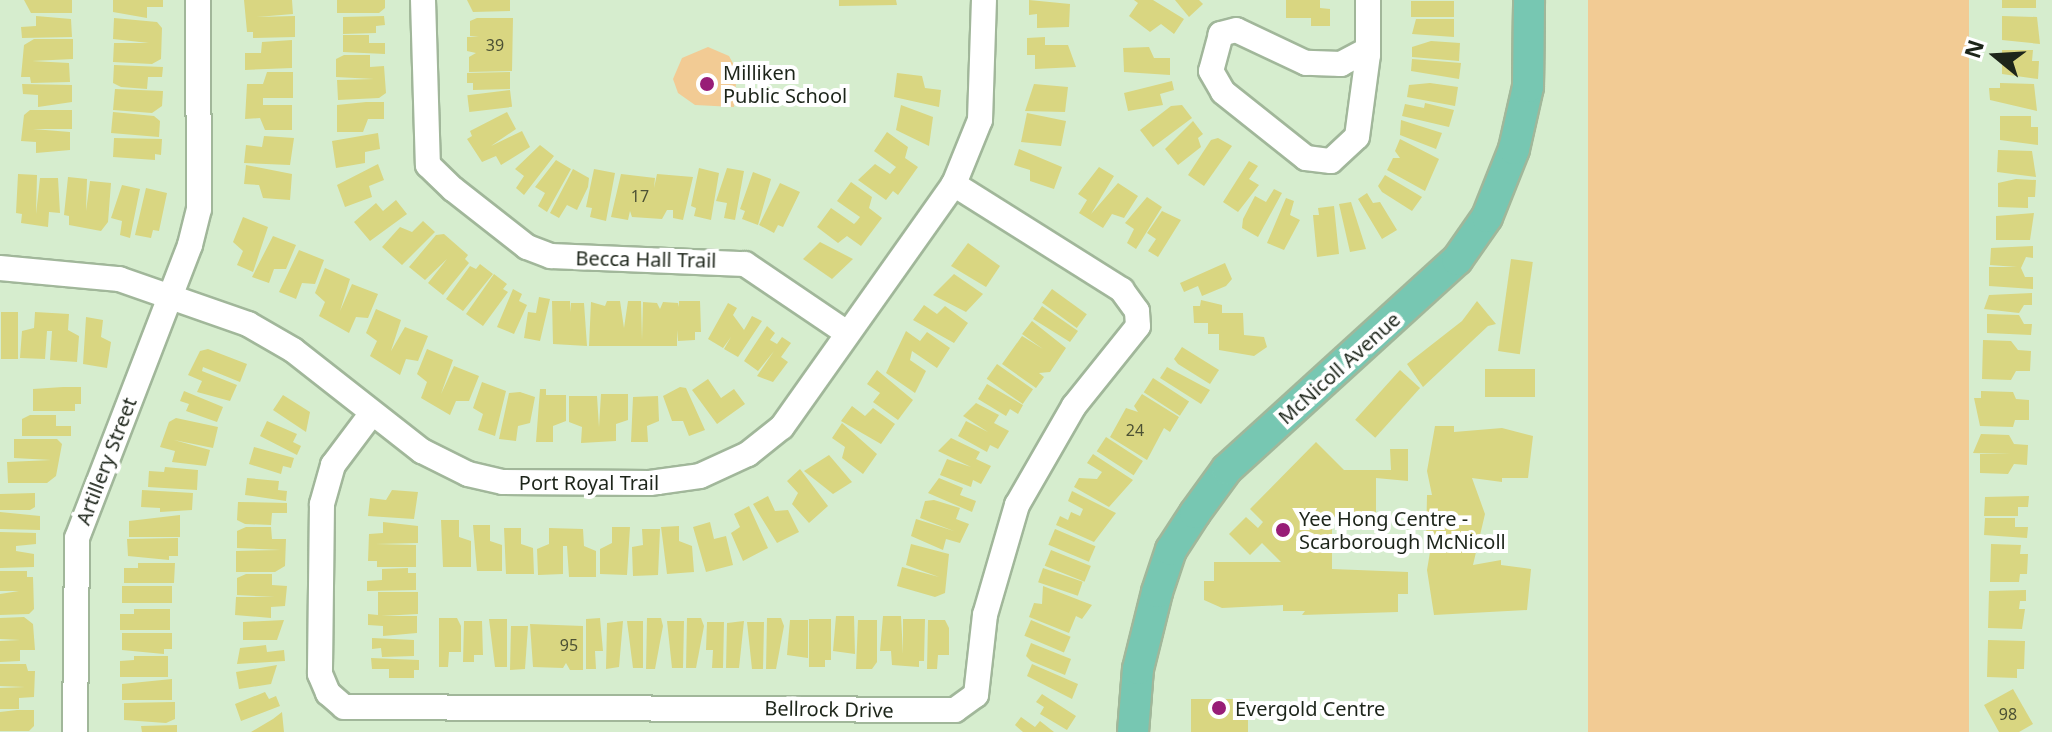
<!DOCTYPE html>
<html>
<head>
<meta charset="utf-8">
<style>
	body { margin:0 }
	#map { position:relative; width:2052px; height:732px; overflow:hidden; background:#d6edce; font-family:"Noto Sans",sans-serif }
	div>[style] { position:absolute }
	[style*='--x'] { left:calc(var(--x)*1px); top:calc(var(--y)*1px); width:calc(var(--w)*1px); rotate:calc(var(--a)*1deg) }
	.green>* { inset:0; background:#f2cb94; transform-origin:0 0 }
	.building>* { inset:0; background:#d9d681; transform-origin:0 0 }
	.roads { filter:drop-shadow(2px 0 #a1b79a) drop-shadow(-2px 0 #a1b79a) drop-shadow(0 2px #a1b79a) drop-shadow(0 -2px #a1b79a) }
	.minor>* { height:24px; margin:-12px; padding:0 12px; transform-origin:12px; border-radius:12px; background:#fff }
	.major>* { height:30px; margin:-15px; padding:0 15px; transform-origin:15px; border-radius:15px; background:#77c7b2 }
	.dots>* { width:22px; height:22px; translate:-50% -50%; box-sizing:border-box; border:4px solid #fff; border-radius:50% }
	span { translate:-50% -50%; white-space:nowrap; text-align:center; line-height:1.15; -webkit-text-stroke:8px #fff; paint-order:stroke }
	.number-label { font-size:16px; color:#4c5134 }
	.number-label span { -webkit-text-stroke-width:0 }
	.poi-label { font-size:20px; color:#1d251a }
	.left { translate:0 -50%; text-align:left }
	.street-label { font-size:20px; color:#1d251a }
	.north { position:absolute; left:1956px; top:16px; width:80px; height:80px; -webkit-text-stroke:6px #fff; paint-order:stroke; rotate:288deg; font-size:22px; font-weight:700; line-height:32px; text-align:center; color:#1d251a }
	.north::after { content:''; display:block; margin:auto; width:28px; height:36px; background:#1d251a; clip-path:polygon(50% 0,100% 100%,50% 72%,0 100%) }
</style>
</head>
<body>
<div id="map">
	<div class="green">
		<div style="left:1588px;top:0;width:381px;height:732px"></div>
		<div style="clip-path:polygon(708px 47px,729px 56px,737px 71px,734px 107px,695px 105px,678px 93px,673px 79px,682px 58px)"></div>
	</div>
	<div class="building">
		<div style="clip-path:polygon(24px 0,72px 0,72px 13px,31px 13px)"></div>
		<div style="clip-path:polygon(113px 0,163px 0,163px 7px,147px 7px,147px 18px,113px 12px)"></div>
		<div style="clip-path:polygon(244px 0,292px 0,293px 14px,257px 17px,295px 16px,295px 37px,253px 38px,253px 32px,247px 32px)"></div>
		<div style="clip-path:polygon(337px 0,385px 0,385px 8px,379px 13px,337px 13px)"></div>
		<div style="clip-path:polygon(467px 0,510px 0,510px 11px,473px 12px)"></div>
		<div style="clip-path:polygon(839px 0,896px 0,897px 5px,839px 6px)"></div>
		<div style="clip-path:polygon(1029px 0,1070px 4px,1069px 27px,1037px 28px,1037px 14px,1029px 15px)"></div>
		<div style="clip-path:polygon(1134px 0,1153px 0,1184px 19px,1174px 34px,1161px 24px,1150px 32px,1129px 16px,1138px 3px)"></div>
		<div style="clip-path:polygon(1175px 0,1199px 0,1203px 4px,1189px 17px)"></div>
		<div style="clip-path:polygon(1286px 0,1320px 0,1320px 8px,1330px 9px,1330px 26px,1311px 26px,1311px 18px,1286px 18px)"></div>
		<div style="left:2002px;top:0;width:34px;height:8px"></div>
		<div style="left:1454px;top:1px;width:16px;height:43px;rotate:90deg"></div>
		<div style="clip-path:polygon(36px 16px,71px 19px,72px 37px,22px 38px,21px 27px,36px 26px)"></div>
		<div style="clip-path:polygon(384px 16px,385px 25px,376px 26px,376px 33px,343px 34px,343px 17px)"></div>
		<div style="clip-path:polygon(2002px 16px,2037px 17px,2040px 44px,2002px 40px)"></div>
		<div style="clip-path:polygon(114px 18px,157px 22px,162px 28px,161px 59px,152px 64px,113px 62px,114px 43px,149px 43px,113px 39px)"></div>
		<div style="clip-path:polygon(477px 18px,513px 18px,512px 71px,469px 72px,469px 57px,476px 53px,467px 51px,467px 37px,479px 37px,470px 36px,470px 21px)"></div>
		<div style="clip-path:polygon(1416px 19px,1454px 19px,1454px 37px,1412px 34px)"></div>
		<div style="clip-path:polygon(343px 35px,369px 35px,369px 43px,385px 43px,385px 54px,343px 52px)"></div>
		<div style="clip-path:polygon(1045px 37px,1045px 45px,1068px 45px,1076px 67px,1035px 69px,1035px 55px,1027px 55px,1027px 38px)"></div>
		<div style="clip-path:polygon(73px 39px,73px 59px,32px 61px,69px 63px,70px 82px,31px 83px,30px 77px,21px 77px,24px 45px,34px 39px)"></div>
		<div style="clip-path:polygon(292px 40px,292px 68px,245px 70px,245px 53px,261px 53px,262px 42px)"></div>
		<div style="clip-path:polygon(1431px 41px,1460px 43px,1459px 61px,1412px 57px,1412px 47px)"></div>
		<div style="clip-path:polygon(1149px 47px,1154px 58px,1170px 58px,1170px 75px,1124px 72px,1123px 48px)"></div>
		<div style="clip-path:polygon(2002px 50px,2033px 50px,2032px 61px,2039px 61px,2038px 79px,2002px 74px)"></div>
		<div style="clip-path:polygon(344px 55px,370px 55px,370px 67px,384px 66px,386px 93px,379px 98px,338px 100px,337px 80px,374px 79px,336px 77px,336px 59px)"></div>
		<div style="clip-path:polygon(1412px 59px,1461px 63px,1459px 79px,1411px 71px)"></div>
		<div style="clip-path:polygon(114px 65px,163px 67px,162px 77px,148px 77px,147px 89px,121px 87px,113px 83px)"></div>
		<div style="clip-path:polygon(267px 72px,293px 72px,293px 98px,263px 98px,263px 105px,292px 105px,292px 130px,265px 130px,260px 118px,245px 119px,247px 84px,263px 84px)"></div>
		<div style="clip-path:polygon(510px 72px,510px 89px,473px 90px,473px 83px,467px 83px,467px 73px)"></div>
		<div style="clip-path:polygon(897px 73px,922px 76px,925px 88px,941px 90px,939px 107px,894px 97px)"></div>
		<div style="clip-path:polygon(1172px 81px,1174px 90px,1160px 94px,1163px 105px,1128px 111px,1124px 93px)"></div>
		<div style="clip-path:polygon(1430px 83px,1458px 87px,1455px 106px,1407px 97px,1409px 85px)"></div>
		<div style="clip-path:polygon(2000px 83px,2034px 84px,2037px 111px,1990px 100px,1989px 88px,2000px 88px)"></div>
		<div style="clip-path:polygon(22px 84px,72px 85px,72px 102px,38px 107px,38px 95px,23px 94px)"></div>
		<div style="clip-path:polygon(1034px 84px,1068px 87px,1065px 112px,1025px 111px)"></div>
		<div style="clip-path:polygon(115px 89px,163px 91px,162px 106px,152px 113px,113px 110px)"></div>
		<div style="left:510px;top:90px;width:17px;height:43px;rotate:83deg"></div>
		<div style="clip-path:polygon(366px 102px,384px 102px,384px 119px,368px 119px,363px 132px,337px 132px,337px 105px)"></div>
		<div style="clip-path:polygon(1425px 103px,1454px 110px,1449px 127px,1402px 116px,1405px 104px,1424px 108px)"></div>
		<div style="clip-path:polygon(901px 105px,933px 117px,929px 146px,896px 130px)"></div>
		<div style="clip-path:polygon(1182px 105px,1192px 118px,1153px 147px,1140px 130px,1171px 106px)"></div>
		<div style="clip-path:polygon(30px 110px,72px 110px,72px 129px,33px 129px,70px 132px,70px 150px,36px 153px,36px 142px,21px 141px,24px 115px)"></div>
		<div style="clip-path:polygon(113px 112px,154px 116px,160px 121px,159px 137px,111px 133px)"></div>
		<div style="clip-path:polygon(507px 112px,516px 129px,491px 146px,522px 131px,530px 147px,501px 165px,496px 156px,482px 162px,467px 139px,472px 136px,470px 131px)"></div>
		<div style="clip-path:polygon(1027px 113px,1066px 121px,1061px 146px,1021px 142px)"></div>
		<div style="clip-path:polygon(2000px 116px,2031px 116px,2031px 127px,2038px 127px,2038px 145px,2000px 140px)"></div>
		<div style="clip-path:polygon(1401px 120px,1442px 133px,1436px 149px,1400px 135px)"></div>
		<div style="clip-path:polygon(1193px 121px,1203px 134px,1198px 138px,1201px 147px,1178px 165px,1165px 149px)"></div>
		<div style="clip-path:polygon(887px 132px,908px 147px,905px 158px,918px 167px,898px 195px,893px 191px,886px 200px,858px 180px,875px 164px,890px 174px,896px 167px,874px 151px)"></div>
		<div style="clip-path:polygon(378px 133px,380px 149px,365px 152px,365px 163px,336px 168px,332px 141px)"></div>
		<div style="clip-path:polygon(264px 136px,294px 138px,290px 165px,244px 163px,246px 145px,262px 147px)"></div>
		<div style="clip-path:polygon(114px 138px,162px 139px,161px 155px,155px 154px,155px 160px,113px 157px)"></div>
		<div style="clip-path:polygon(1218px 138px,1232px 146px,1204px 186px,1188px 175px,1211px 140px)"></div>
		<div style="clip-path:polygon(1400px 139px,1439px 159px,1425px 191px,1387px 170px,1393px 158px,1400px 158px,1395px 151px)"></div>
		<div style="clip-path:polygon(540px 145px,554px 156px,524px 195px,516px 188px,524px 176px,515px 169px)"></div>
		<div style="clip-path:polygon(1019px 149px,1062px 167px,1054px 189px,1030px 181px,1030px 170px,1014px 165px)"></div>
		<div style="clip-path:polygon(1998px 150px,2032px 151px,2036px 177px,1997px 172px)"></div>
		<div style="clip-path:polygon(556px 160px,571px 169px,547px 212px,538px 206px,545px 193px,535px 187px)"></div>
		<div style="clip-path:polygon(1249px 161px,1258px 166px,1249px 179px,1259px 185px,1238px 212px,1223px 202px)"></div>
		<div style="clip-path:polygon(378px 164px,384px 180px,369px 186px,372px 197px,345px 207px,337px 185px)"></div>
		<div style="clip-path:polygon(246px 165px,292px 174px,290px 200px,263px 198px,259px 185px,244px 184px)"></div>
		<div style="clip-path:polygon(1099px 167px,1114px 176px,1091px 214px,1118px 183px,1138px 196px,1124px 218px,1112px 214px,1103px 228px,1079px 213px,1087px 200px,1078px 194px)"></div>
		<div style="clip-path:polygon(699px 168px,719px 173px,711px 220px,694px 216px,696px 208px,691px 206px)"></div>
		<div style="clip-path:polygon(727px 168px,744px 171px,735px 220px,724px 218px,727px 203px,716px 201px)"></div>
		<div style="clip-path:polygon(573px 169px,589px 178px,588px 187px,577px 210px,567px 205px,559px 218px,550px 213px)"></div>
		<div style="clip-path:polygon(594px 169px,615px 173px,606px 221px,590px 217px,592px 208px,586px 207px)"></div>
		<div style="clip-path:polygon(753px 172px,771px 179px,758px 225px,742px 219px,745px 211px,740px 209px)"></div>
		<div style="clip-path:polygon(18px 174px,37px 175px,36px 214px,40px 178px,58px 178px,60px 213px,49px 212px,48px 227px,21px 223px,22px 214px,16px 213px)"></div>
		<div style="clip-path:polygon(621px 174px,655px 178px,654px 188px,657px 174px,693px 177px,683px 220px,673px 218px,673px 210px,667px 210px,662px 219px,632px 217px,630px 211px,628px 220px,611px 217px)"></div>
		<div style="clip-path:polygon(1385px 175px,1422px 197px,1412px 211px,1382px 192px,1378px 186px)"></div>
		<div style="clip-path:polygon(68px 177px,87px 179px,86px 211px,90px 181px,111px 183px,108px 222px,101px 231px,69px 225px,69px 216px,64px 215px)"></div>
		<div style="clip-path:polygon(2016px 179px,2036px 180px,2035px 197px,2028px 197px,2028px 208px,1998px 207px,1998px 183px)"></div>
		<div style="clip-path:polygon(851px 182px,872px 197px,869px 208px,882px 218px,861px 246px,847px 236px,838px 243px,817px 227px,831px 208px,854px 224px,857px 221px,860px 217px,837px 201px)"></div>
		<div style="clip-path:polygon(780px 183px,800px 192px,783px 227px,778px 225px,774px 233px,759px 225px)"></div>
		<div style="clip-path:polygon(122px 185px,140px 189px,130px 238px,120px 235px,122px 221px,111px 218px)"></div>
		<div style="clip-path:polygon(146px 188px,167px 193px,159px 231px,153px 230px,151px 238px,135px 235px)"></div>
		<div style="clip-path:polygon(1274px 189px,1282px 193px,1258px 237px,1242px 228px,1243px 219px,1255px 196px,1266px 202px)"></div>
		<div style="clip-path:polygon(1367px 193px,1373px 203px,1380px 202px,1397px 230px,1382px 239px,1358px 199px)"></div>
		<div style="clip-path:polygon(1147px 197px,1162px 207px,1136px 249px,1127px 243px,1134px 229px,1125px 223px)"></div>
		<div style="clip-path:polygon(1286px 198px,1294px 201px,1290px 215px,1300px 220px,1284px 250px,1267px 243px)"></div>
		<div style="clip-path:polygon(396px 200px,407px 214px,370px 241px,354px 222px,376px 203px,383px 211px)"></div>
		<div style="clip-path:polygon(1351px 202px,1366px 249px,1350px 252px,1339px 204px)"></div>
		<div style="clip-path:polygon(1334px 206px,1339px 254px,1317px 257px,1313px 215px,1319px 215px,1318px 208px)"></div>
		<div style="clip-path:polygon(1162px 211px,1181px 220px,1158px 257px,1148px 251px,1156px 239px,1147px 233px)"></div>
		<div style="clip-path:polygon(2034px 213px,2030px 240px,1996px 240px,1996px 216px)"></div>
		<div style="clip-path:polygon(243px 217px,268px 227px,253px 272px,237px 265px,243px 251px,233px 242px)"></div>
		<div style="clip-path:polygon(423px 221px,435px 232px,402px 265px,382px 247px,400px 227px,412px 232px)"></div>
		<div style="clip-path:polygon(444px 234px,468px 255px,465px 259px,469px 263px,443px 295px,428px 283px,447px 259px,425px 280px,409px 267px,436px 235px)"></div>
		<div style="clip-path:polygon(273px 236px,296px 245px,286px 269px,274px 269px,269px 283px,252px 277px)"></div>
		<div style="clip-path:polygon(820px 242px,853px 259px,832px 279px,803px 259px)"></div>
		<div style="clip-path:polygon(968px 243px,1000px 266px,986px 287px,951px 266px)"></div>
		<div style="clip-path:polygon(2033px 246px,2033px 258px,2026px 257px,2021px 268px,2025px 277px,2033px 277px,2033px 289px,1989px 286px,1989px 267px,2017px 267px,1990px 265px,1991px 248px)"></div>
		<div style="clip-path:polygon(299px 250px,324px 260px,315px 284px,302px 283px,296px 299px,279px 292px)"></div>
		<div style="left:1511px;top:259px;width:22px;height:93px;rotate:8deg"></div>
		<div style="clip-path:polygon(1225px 263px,1232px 279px,1226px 286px,1202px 296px,1198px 286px,1184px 292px,1180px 283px)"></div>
		<div style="clip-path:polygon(480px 264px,493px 274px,463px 311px,446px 299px,470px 266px,476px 269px)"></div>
		<div style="clip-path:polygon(325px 268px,350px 279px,340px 311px,352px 284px,378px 294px,368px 318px,356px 317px,349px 333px,319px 316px,325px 302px,315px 293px)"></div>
		<div style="clip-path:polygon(494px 274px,507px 284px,503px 289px,508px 292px,483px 326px,466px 314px)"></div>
		<div style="clip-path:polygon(954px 274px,983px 294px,966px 312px,933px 295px)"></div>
		<div style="clip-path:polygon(513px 289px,522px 294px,519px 301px,527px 305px,514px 334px,497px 327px)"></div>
		<div style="left:1052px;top:289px;width:43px;height:17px;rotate:36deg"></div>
		<div style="clip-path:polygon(2032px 293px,2032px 305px,2024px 305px,2019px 313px,1984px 309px,1989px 295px)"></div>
		<div style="clip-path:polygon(539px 297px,550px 299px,540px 341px,524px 338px,528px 312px,536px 313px)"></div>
		<div style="clip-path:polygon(1201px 300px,1222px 305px,1222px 313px,1243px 313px,1244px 335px,1264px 337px,1267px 347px,1254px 356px,1219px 350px,1219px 334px,1208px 334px,1208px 323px,1194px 323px,1193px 306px,1200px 306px)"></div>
		<div style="clip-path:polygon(552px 301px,570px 301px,570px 312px,571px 303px,584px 303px,587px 346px,553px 344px)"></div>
		<div style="clip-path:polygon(607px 301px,620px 301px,624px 328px,628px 301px,641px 301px,642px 340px,643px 302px,657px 303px,660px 309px,663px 302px,678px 303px,679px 307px,679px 301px,700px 301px,701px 332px,695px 332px,695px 340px,678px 341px,677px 330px,677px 346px,589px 346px,591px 302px,605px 306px)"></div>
		<div style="clip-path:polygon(1477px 301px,1496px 324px,1488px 326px,1423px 387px,1407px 364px,1462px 321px)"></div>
		<div style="clip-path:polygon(728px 303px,737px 308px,733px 315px,744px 330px,752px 316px,762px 321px,738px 357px,724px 349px,731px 337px,723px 348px,708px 339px)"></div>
		<div style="clip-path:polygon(924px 305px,937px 314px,945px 306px,968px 323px,954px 343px,913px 320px)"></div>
		<div style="clip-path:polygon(1042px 306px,1078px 331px,1070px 342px,1033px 319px)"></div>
		<div style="clip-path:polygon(376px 309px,401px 320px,391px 351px,405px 327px,428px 336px,418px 361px,406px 359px,400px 375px,370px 356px,377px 341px,366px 333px)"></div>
		<div style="left:1px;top:312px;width:17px;height:47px"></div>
		<div style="clip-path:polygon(35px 312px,69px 314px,68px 330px,79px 336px,77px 362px,50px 360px,52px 331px,47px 331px,45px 359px,20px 358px,22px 331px,34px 328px)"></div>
		<div style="clip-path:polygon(1987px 314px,2019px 315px,2024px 324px,2032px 324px,2031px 335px,1987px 333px)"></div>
		<div style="clip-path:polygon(86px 317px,103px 320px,101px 337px,111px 342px,107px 368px,83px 364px)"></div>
		<div style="clip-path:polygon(1032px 321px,1066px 348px,1050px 372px,1039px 373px,1044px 377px,1036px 388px,1002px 364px,1022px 336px,1043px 349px,1022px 334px)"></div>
		<div style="clip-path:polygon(767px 326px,775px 333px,770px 340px,777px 344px,782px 337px,791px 343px,781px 357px,788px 362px,773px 382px,757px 376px,774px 351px,758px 371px,744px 361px)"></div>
		<div style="clip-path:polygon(906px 331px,920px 341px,927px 332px,950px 348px,937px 368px,912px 351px,910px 360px,926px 371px,915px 393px,886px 373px)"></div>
		<div style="clip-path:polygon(1983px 340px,2011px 341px,2018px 350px,2031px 351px,2030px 371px,2016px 371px,2011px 380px,1982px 379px)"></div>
		<div style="clip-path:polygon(1182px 347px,1219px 370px,1210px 384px,1178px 364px,1174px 359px)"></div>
		<div style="clip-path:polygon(208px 349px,247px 364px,240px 382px,203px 367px,202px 371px,237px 385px,230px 401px,197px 392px,202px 381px,188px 375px,200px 351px)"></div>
		<div style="clip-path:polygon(427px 349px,453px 360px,441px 394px,454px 366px,479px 376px,469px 401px,456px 401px,450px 415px,421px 398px,427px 382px,417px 374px)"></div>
		<div style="left:997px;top:364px;width:44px;height:18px;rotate:35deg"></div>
		<div style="clip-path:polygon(1167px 367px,1210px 390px,1201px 404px,1160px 378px)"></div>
		<div style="left:1485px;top:369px;width:50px;height:28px"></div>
		<div style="clip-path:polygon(877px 370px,913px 400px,898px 420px,873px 402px,880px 393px,867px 384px)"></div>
		<div style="left:1400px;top:370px;width:27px;height:67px;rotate:42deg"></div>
		<div style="left:1153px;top:378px;width:43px;height:17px;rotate:33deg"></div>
		<div style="clip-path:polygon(708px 379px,721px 398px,734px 389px,745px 404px,717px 424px,692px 390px)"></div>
		<div style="clip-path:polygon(482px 382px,506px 391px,495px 436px,478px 430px,483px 414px,473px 408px)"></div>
		<div style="clip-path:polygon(987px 384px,1023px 405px,1018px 414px,1010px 409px,1006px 416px,978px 399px)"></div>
		<div style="clip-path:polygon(63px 387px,81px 387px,81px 404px,75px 404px,75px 411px,33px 411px,33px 389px)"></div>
		<div style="clip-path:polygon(680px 387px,686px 388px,705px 430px,689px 436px,683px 421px,672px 421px,663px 396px)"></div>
		<div style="clip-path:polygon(540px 389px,546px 389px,546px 395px,566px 395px,566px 421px,553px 426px,553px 442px,536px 442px)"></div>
		<div style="clip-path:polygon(184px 391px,223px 407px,217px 422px,186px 411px,189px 404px,180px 401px)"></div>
		<div style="clip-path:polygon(1981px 391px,2013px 392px,2016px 399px,2029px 400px,2029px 420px,2015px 420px,2013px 427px,1980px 426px,1974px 398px,1981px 398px)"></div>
		<div style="clip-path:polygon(520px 392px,535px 397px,530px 423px,518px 426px,516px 441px,499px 439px,509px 393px)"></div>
		<div style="clip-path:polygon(601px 394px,628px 394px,628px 420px,616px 424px,616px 441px,581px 443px,582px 427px,569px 422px,569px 396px,597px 396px,599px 427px)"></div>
		<div style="clip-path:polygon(1142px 394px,1179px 417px,1170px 432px,1164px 428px,1147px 460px,1110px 437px,1126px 408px,1138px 412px,1134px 406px)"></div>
		<div style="clip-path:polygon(283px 395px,310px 412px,306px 432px,273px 410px)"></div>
		<div style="clip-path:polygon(658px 396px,659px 421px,647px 426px,648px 442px,631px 442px,633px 397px)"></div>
		<div style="clip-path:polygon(976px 403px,999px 415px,994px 423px,1009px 431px,998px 449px,990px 445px,987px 452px,958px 436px,966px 421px,988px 432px,963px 416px)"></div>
		<div style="clip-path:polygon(852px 406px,865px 416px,873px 408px,895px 424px,881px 444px,841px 421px)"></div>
		<div style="clip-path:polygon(30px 415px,56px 415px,56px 426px,71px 426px,71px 436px,22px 436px,22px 419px)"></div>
		<div style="clip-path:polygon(176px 418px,218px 427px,213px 448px,174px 440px,210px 450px,206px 466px,172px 462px,175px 451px,160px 447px,169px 422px)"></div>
		<div style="clip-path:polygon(267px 421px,297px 434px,293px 442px,301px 446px,297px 455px,260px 436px)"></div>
		<div style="clip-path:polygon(842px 423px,877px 454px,863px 474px,842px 458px,845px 447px,832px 438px)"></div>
		<div style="clip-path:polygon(1435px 426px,1454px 426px,1454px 432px,1502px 428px,1533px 436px,1528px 478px,1502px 478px,1502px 482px,1472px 478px,1485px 514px,1473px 565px,1501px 560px,1501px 565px,1531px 569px,1527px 610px,1434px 615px,1427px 570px,1431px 546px,1426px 544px,1427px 495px,1432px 495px,1427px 471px)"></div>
		<div style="clip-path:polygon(1981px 434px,2009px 435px,2014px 444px,2028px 445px,2027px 465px,2014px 464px,2008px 474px,1980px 473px,1980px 454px,2011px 454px,1973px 453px)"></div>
		<div style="left:1106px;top:437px;width:44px;height:17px;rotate:33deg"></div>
		<div style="clip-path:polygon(951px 438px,980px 452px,976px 459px,991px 466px,981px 484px,973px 480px,971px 487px,940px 475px,947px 459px,971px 467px,938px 451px)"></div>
		<div style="clip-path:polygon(14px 439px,57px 439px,62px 444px,56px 476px,47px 483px,8px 483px,7px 462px,51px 460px,14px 458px)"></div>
		<div style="clip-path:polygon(1316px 442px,1344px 470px,1391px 470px,1390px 449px,1408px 449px,1408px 481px,1376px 478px,1376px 519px,1332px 517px,1332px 569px,1408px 572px,1408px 594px,1398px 594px,1398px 612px,1302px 615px,1305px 611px,1283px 611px,1283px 605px,1222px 608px,1204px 600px,1204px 581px,1214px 581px,1214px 562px,1281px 562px,1262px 543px,1250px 555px,1229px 534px,1246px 517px,1258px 528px,1263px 522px,1250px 509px)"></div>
		<div style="clip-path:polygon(254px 447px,294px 458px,291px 468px,283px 466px,281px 474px,249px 464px)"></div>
		<div style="clip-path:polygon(1093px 454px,1133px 480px,1109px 507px,1074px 487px,1079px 478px,1097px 479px,1102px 472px,1087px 463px)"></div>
		<div style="clip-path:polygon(829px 455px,852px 482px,833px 494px,804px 471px)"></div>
		<div style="clip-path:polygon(165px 467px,198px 470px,197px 490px,148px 487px,149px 471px,164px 472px)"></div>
		<div style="clip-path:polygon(800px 469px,828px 506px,809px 523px,792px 504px,798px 493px,787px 481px)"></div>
		<div style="clip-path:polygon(247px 478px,279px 481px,278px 490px,287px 491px,286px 501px,245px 495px)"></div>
		<div style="clip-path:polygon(939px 478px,963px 488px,960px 495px,976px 501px,972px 512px,928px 493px)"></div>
		<div style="clip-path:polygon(142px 490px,193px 493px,192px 510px,160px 512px,160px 508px,141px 507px)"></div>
		<div style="clip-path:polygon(392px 490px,418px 492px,414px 519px,368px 516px,370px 498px,386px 500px)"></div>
		<div style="clip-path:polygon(1072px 491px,1116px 513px,1094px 542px,1056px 525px,1060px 516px,1068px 520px,1071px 512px,1080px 516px,1083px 509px,1068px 501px)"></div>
		<div style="clip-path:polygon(35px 493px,35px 507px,30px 510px,0 510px,0 494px)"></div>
		<div style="clip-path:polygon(768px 496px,775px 511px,788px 510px,799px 532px,777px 543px,753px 504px)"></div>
		<div style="clip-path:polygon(2029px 496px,2028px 507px,2018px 507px,2018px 516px,1984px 516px,1985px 497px)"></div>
		<div style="clip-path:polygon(934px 500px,960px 508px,956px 519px,969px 524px,960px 543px,946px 539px,943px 550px,911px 536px,916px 519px,954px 531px,920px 518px,925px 501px)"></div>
		<div style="clip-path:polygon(238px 502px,287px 503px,287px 513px,272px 513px,271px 525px,245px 524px,237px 520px)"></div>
		<div style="clip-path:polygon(749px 506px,768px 548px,743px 561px,731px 533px,740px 527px,734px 514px)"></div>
		<div style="clip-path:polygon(0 512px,40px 516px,40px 530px,0 529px)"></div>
		<div style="clip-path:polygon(180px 515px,180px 537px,129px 537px,129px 521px)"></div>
		<div style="clip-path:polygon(1985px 518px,2015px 518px,2015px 527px,2028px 527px,2027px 538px,1984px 535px)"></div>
		<div style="clip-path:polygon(441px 520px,459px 520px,459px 537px,471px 541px,471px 567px,443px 567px)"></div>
		<div style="clip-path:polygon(383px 522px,418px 526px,418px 543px,376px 544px,416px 545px,416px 567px,377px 567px,377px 561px,368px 561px,369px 534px,383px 533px)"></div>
		<div style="clip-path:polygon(710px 522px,714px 539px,726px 536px,733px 565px,706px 572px,693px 527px)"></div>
		<div style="clip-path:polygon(473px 525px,490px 525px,490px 541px,502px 545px,502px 571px,477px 571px)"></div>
		<div style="clip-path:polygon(679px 526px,679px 541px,692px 546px,694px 572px,667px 574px,661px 527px)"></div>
		<div style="clip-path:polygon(246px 527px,271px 527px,272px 539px,286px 539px,285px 566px,275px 572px,236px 572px,236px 551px,281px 550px,237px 548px,237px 531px)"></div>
		<div style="clip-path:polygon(612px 527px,630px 527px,627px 575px,600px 574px,600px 549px,612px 543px)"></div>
		<div style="clip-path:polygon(504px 528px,521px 528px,521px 544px,533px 548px,534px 574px,506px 574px)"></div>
		<div style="clip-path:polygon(549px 528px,583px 529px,584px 546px,596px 551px,596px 577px,569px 577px,567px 546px,563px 546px,563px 574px,538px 575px,537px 549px,549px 544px)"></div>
		<div style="clip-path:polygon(642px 529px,660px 529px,658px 575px,633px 576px,632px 547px,643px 545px)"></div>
		<div style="left:1055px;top:529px;width:44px;height:17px;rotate:23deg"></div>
		<div style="clip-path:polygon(0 532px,36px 533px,36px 544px,16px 546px,16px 551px,34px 554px,34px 567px,0 568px)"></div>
		<div style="clip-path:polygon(178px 538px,178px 556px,169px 556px,169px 560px,128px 556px,127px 539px)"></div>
		<div style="clip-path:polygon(911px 544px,949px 554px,945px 593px,935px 597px,897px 586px,902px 567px,939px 577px,906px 565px)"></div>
		<div style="clip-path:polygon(1991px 544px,2021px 545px,2020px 554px,2028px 554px,2027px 574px,2020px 574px,2019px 582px,1990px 582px)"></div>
		<div style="left:1051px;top:550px;width:43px;height:17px;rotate:22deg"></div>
		<div style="clip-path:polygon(138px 563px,175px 563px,174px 583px,124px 583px,124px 568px,138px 568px)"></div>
		<div style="clip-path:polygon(408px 568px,408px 573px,416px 573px,416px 590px,367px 591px,367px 581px,382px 580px,382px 569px)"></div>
		<div style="left:1043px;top:568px;width:42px;height:15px;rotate:19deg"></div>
		<div style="clip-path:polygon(0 571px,27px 571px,27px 577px,33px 577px,34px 609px,29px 614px,0 615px,0 594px,19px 591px,0 591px)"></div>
		<div style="clip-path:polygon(246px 574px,272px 574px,272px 585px,287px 586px,285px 606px,271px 607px,271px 618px,235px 615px,236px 597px,275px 597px,237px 595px,237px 578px)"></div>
		<div style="left:122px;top:586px;width:50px;height:17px"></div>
		<div style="clip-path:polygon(1043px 586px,1092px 605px,1082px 619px,1076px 616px,1069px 633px,1029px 617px,1034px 603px,1042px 604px)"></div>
		<div style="clip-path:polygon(2026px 590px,2026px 601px,2020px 601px,2019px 609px,2025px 609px,2022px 629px,1988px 628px,1989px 591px)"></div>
		<div style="clip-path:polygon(378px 592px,418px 592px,418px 614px,381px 616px,417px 616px,417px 633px,383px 636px,383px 626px,368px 625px,368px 614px,378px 615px)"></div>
		<div style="clip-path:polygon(134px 609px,170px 609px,170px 630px,120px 630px,120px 614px,134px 614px)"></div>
		<div style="clip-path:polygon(836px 616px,854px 616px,855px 654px,833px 651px)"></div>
		<div style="clip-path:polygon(883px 616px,901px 616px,903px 654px,903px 619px,925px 619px,924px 661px,919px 661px,919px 667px,892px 665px,891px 651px,880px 651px)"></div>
		<div style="clip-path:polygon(0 618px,24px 617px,33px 624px,35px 650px,20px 650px,20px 661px,0 662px,0 641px,20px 640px,0 639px)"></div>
		<div style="clip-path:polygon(439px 618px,457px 618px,461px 626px,461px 652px,449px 652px,448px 667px,439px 667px)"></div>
		<div style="clip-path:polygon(600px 618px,603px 651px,595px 651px,596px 669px,586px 669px,586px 619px)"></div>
		<div style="clip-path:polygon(647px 618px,661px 618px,663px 626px,655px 669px,646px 669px)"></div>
		<div style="clip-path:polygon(687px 618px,701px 618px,704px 626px,696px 668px,686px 668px)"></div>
		<div style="clip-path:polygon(767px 618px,781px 618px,784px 626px,776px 669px,766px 669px)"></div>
		<div style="clip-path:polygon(489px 619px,507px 619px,507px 667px,495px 667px)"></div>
		<div style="clip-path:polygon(809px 619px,831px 619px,831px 660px,825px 660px,825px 667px,809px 667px)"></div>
		<div style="clip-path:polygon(284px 620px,277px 640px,243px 640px,243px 622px)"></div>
		<div style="clip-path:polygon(790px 620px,808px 620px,808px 658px,787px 655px)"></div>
		<div style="clip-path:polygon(858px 620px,877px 620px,877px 662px,872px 669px,856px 669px)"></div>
		<div style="clip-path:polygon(928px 620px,945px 620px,949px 628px,949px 655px,938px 655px,937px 669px,927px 669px)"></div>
		<div style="left:1031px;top:620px;width:43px;height:17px;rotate:23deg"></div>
		<div style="clip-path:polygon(464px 621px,482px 621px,483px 655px,474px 655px,474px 662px,463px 662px)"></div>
		<div style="clip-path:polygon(623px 621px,619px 667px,606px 669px,607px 623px)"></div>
		<div style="clip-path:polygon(627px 621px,643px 621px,643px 668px,633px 668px)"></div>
		<div style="clip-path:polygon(667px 621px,684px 621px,683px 668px,672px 668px)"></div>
		<div style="clip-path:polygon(744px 621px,739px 668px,726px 668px,727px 623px)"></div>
		<div style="clip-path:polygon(707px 622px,724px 622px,723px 668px,712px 668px,713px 650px,706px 650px)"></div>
		<div style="clip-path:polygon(747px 622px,764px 622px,763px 669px,752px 669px)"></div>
		<div style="clip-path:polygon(530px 624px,583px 626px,583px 670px,570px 670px,566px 663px,563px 668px,533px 667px)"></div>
		<div style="clip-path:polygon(511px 626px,528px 626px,525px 669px,510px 670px)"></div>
		<div style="clip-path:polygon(122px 633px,172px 633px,172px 649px,164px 649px,164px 654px,122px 650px)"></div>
		<div style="clip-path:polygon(372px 638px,414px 640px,414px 656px,382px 657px,381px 648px,372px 649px)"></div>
		<div style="clip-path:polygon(1988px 640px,2025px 641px,2024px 669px,2017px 669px,2017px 678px,1987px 677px)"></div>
		<div style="clip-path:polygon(1031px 643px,1071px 659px,1065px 675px,1031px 661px,1026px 656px)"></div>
		<div style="clip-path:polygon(266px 645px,267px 652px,284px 650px,285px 661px,237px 664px,240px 648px)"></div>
		<div style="clip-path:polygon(134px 656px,168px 656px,168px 677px,120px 677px,120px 661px,134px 660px)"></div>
		<div style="clip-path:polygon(371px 658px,419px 660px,419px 670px,414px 670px,414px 678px,389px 678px,389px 669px,372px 669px)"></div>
		<div style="clip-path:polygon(0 664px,26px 664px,28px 671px,35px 671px,34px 697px,19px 698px,19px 709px,0 709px,0 688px,25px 687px,0 686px)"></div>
		<div style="clip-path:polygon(1032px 664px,1078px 684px,1072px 699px,1027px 676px)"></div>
		<div style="clip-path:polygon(277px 665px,271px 684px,239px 689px,236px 672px)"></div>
		<div style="clip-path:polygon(172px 679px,172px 700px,122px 700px,122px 684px)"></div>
		<div style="clip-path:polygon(2013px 689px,2033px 724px,2019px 732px,1999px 732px,1984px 705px)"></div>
		<div style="clip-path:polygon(265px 692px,269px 699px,276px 696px,280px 706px,241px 721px,235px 704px)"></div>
		<div style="clip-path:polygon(1042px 694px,1076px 716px,1067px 730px,1040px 714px,1044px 707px,1036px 702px)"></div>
		<div style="left:1191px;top:699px;width:57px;height:33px"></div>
		<div style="clip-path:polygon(175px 702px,175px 719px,166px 723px,124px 720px,124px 703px)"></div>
		<div style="clip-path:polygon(17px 710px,34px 710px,34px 726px,29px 731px,0 731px,0 712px)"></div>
		<div style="clip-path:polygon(282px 712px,284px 732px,251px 732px,273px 719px)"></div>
		<div style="clip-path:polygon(1021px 717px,1035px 727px,1040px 721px,1054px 732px,1023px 732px,1015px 725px)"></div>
		<div style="clip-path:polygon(177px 725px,177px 732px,142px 732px,141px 726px)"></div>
	</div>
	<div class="roads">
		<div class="minor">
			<div style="--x:423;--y:0;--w:165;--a:88.3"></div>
			<div style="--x:428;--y:165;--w:35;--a:44"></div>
			<div style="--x:453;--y:189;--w:94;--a:38.1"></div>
			<div style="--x:527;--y:247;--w:26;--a:21"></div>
			<div style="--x:551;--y:256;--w:194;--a:2.4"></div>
			<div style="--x:745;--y:264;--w:123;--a:34.1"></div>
			<div style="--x:1367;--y:50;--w:30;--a:152"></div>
			<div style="--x:1341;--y:64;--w:35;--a:-178"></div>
			<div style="--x:1306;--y:63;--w:77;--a:-154.8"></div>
			<div style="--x:1236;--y:30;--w:16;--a:165"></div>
			<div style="--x:1221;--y:34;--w:38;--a:105"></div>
			<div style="--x:1211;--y:71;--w:24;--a:60"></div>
			<div style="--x:1223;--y:92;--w:106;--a:38.5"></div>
			<div style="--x:1306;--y:158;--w:25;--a:7"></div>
			<div style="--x:1331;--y:161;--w:35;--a:-43"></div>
			<div style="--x:1357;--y:137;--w:83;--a:-82.4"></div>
			<div style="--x:1368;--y:55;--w:55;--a:-90"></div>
			<div style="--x:0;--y:268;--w:120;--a:5.3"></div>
			<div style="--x:119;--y:279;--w:137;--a:19.2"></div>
			<div style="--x:248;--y:324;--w:52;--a:30"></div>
			<div style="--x:293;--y:350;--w:164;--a:38.1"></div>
			<div style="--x:422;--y:451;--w:51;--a:26.6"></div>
			<div style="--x:468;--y:474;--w:36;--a:13"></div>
			<div style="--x:503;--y:482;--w:147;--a:0.4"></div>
			<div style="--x:650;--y:483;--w:50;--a:-8"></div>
			<div style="--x:700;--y:476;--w:53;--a:-24.6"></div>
			<div style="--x:748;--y:454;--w:43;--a:-38.5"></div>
			<div style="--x:782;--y:427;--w:298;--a:-54.7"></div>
			<div style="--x:954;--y:184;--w:69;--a:-67.9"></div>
			<div style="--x:980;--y:120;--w:120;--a:-88.1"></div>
			<div style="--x:372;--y:413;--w:65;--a:126.9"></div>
			<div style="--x:333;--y:465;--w:41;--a:105.8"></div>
			<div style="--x:322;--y:504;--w:170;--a:90.7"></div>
			<div style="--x:320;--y:674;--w:21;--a:67"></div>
			<div style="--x:328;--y:693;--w:21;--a:41"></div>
			<div style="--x:344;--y:707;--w:611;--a:0.28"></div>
			<div style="--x:955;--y:710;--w:26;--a:-36"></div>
			<div style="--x:976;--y:695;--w:81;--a:-83.6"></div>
			<div style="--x:985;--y:615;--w:115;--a:-73.8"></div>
			<div style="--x:1017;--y:505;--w:114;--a:-60.1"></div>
			<div style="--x:1074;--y:406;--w:102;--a:-51.3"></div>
			<div style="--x:1138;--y:326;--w:15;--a:-94"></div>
			<div style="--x:1137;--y:311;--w:26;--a:-126"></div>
			<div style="--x:1122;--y:290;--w:199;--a:-147.8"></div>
			<div style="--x:75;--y:732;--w:194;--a:-89.4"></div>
			<div style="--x:77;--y:538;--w:314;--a:-68.9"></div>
			<div style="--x:190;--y:245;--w:37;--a:-76"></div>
			<div style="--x:199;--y:209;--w:209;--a:-90.3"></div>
		</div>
		<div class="major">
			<div style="--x:1133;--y:732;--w:63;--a:-85.5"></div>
			<div style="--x:1138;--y:669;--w:79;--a:-76.1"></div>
			<div style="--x:1157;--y:592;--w:44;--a:-71.6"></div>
			<div style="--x:1171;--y:550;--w:44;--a:-57"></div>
			<div style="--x:1195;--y:513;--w:54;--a:-54"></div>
			<div style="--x:1227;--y:469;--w:311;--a:-42.3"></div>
			<div style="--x:1457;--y:260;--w:52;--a:-55.1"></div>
			<div style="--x:1487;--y:217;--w:73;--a:-68.3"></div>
			<div style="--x:1514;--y:149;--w:64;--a:-77.3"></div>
			<div style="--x:1528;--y:87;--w:87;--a:-89.3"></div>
		</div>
	</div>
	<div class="dots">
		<div style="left:707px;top:84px;background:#981d77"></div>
		<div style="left:1283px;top:530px;background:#981d77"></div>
		<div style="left:1219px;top:708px;background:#981d77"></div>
	</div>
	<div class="number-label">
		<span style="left:495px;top:45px">39</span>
		<span style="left:640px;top:196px">17</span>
		<span style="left:1135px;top:430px">24</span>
		<span style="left:569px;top:645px">95</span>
		<span style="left:2008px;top:714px">98</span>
	</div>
	<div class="poi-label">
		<span class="left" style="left:723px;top:84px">Milliken<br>Public School</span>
		<span class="left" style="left:1299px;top:530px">Yee Hong Centre -<br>Scarborough McNicoll</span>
		<span class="left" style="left:1235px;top:708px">Evergold Centre</span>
	</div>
	<div class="street-label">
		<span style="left:646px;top:259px;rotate:1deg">Becca Hall Trail</span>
		<span style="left:1339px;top:368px;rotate:-42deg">McNicoll Avenue</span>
		<span style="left:106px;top:461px;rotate:-69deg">Artillery Street</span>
		<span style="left:589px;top:482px">Port Royal Trail</span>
		<span style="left:829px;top:709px;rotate:1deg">Bellrock Drive</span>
	</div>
	<div class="north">N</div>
</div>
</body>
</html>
